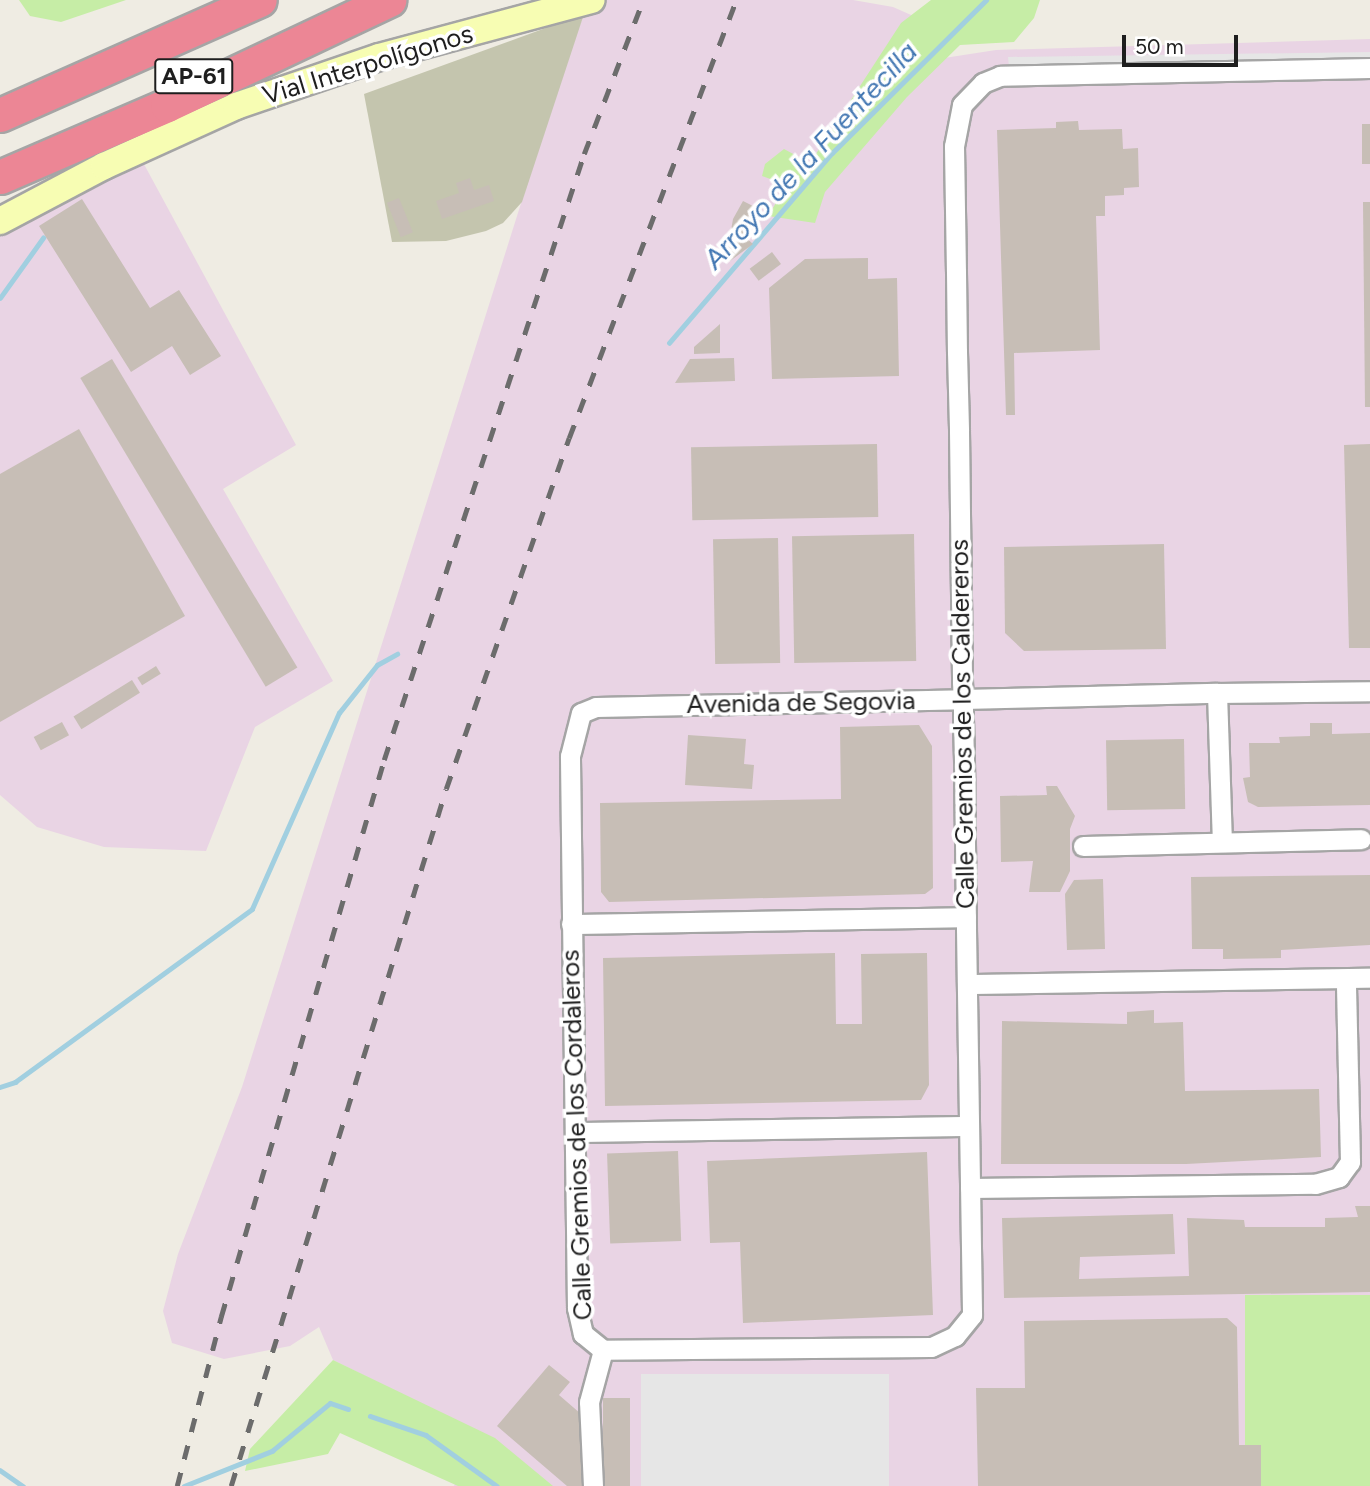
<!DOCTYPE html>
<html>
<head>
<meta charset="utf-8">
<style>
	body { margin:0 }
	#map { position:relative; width:1370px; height:1486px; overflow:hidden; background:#efece3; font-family:Figtree,sans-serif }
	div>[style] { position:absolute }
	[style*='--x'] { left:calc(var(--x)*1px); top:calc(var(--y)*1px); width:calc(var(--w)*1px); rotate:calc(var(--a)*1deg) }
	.industrial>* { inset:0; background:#e9d4e4 }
	.construction>* { inset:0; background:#c4c5ae }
	.grass>* { inset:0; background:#c6eda6; transform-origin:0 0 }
	.parking>* { inset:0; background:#e6e6e6; transform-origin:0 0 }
	.stream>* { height:4.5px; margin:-2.25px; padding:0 2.25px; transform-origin:2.25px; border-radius:2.25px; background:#a1cfe0 }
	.building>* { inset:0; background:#c7beb6; transform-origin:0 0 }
	.roads { filter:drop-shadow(2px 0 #a5a5a5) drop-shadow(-2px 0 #a5a5a5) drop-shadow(0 2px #a5a5a5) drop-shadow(0 -2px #a5a5a5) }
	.street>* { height:19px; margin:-9.5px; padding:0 9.5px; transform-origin:9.5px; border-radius:9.5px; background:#fff }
	.secondary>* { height:26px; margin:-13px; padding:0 13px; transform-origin:13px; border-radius:13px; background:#f7fdb3 }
	.highway>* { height:33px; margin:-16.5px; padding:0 16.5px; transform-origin:16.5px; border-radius:16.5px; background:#ec8695 }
	.rail>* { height:4.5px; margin-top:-2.25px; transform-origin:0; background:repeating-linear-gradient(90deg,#6c6c6c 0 14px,transparent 0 28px) }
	span { translate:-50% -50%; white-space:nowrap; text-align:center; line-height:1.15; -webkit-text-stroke:7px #fff; paint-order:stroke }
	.shield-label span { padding:2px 5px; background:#fff; border:2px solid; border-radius:5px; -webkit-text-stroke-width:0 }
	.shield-label { font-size:24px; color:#1e1e1e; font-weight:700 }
	.street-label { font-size:26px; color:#1e1e1e }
	.water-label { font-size:28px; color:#4478b3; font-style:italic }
	.scale { position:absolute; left:1122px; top:35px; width:116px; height:32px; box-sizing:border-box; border:4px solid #1e1e1e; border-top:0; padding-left:9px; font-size:21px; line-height:24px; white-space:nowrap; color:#1e1e1e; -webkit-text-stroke:5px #fff; paint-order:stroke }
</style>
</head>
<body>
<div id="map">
	<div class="industrial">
		<div style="clip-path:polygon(589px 0,853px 0,893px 7px,927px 22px,873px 69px,996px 50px,1370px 39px,1370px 1486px,454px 1486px,477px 1432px,333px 1360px,319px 1327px,290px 1346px,224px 1359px,172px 1343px,163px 1311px,178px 1254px,242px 1087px,559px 83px)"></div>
		<div style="clip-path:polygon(132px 142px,296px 445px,223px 489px,333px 681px,255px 727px,206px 851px,104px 847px,37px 827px,0 795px,0 213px)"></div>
	</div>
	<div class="construction">
		<div style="clip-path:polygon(584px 14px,522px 202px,503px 223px,486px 231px,446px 241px,392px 242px,364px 94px)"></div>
	</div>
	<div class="grass">
		<div style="clip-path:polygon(19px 0,126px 0,61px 22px,30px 16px)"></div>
		<div style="clip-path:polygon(931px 0,1040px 0,1034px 18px,1014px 42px,960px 45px,907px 97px,825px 192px,815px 223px,768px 216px,787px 185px,762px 176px,765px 164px,784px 149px,810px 163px,901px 23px)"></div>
		<div style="left:1370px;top:1295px;width:191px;height:125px;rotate:90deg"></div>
		<div style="clip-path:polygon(333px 1360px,495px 1438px,553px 1486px,458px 1486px,340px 1433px,328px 1454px,245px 1471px,250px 1449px)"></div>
	</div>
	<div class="parking">
		<div style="clip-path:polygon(1370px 52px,1370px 60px,1009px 67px,1008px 57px)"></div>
		<div style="left:641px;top:1374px;width:248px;height:112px"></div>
	</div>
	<div class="stream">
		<div style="--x:0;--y:298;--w:74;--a:-54.4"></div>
		<div style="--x:669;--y:343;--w:250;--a:-49.4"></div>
		<div style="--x:832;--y:153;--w:217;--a:-44.8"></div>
		<div style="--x:0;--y:1087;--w:16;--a:-18"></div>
		<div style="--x:15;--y:1082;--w:293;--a:-36.1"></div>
		<div style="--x:252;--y:909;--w:214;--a:-66.1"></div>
		<div style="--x:339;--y:713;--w:61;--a:-51.6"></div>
		<div style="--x:377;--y:665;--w:23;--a:-29"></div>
		<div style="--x:370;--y:1416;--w:59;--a:18.7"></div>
		<div style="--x:426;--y:1435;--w:87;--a:35.7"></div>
		<div style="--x:0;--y:1470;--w:28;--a:35"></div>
		<div style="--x:184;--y:1486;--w:95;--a:-21.7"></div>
		<div style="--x:272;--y:1451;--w:75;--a:-39.6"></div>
		<div style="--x:330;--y:1403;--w:19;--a:18"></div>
	</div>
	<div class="building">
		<div style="clip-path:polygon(1078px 121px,1079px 130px,1122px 129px,1123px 149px,1138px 148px,1139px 187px,1124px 188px,1124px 195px,1105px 196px,1105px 216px,1096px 216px,1100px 350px,1014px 353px,1015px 415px,1006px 415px,997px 130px,1056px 128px,1056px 122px)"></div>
		<div style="left:1362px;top:124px;width:8px;height:40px"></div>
		<div style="clip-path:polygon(470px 178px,474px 190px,489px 185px,494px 201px,442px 219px,436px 201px,459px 193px,456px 183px)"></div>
		<div style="left:399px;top:198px;width:37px;height:13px;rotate:68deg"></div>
		<div style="clip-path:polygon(82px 199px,150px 308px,179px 290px,221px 356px,190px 375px,172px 346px,131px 372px,39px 226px)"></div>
		<div style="clip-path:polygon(743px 201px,759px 209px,743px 235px,753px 244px,730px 261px,726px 259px,733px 219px)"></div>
		<div style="clip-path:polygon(1363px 202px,1370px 202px,1370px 407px,1365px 407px)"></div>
		<div style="left:772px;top:252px;width:15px;height:28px;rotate:53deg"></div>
		<div style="clip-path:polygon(868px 258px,868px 279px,897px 278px,899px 376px,772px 379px,769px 288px,805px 259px)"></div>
		<div style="clip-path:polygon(720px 324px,720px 353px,694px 354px,694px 347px)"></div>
		<div style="clip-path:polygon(734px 358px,735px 381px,675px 383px,690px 359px)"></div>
		<div style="left:112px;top:359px;width:360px;height:37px;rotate:59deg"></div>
		<div style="clip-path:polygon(79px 429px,185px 616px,0 722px,0 474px)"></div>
		<div style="left:877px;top:444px;width:73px;height:186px;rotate:89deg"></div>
		<div style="clip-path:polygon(1370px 444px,1370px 648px,1349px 648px,1344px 445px)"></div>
		<div style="left:914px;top:534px;width:127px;height:122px;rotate:89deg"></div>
		<div style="left:778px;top:538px;width:125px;height:65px;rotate:89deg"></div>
		<div style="clip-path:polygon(1164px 544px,1166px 649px,1024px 651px,1005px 633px,1004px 547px)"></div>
		<div style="left:156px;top:666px;width:9px;height:22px;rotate:58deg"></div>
		<div style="left:132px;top:680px;width:15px;height:69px;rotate:58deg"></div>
		<div style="left:62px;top:722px;width:15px;height:32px;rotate:62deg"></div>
		<div style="clip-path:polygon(1310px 723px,1332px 723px,1332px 734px,1370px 733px,1370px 805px,1258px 807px,1248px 802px,1243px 778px,1250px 777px,1249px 743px,1280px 743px,1279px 737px,1310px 736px)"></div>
		<div style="clip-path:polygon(919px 725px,932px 746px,933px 888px,925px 894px,609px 902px,601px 892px,600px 803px,841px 799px,840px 727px)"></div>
		<div style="clip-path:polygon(688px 735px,746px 739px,744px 764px,754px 765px,752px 789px,685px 785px)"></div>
		<div style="left:1184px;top:739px;width:70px;height:78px;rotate:89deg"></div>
		<div style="clip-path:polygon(1046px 786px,1057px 786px,1075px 816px,1070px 829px,1070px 871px,1060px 892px,1029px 892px,1033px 861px,1001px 862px,1000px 796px,1047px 795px)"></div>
		<div style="clip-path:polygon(1370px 875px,1370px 945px,1281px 950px,1281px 958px,1223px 959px,1223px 949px,1192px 949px,1191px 877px)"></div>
		<div style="clip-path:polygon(1103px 879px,1105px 949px,1067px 950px,1065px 894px,1074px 880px)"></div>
		<div style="clip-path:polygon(835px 953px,836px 1024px,862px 1024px,861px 954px,927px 953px,929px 1085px,921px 1100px,605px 1106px,603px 958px)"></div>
		<div style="clip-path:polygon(1154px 1010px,1154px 1023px,1183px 1022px,1185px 1091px,1319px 1089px,1321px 1157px,1186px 1164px,1001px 1164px,1002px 1021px,1127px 1024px,1127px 1012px)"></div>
		<div style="left:678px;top:1151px;width:90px;height:71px;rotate:88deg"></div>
		<div style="clip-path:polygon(927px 1152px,933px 1315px,743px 1323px,740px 1242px,710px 1243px,707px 1161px)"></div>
		<div style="clip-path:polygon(1355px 1206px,1370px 1206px,1370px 1292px,1004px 1298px,1002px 1218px,1173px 1214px,1175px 1254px,1080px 1257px,1079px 1279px,1189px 1276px,1187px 1218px,1244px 1220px,1245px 1227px,1325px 1227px,1325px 1218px,1358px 1217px)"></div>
		<div style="clip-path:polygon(1227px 1318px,1237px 1327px,1239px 1445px,1261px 1445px,1261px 1486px,978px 1486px,976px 1388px,1025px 1388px,1024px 1321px)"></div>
		<div style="clip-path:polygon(549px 1365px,570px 1382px,559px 1395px,581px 1414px,582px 1486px,567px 1486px,497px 1426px)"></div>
		<div style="left:603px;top:1398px;width:27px;height:88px"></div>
	</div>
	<div class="roads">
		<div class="street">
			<div style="--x:1370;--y:68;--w:370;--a:178.8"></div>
			<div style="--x:1000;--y:76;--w:18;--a:158"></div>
			<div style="--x:983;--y:83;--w:30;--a:134"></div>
			<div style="--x:962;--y:105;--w:42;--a:101"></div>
			<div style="--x:954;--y:146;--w:126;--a:89.1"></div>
			<div style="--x:956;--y:272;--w:80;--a:89.3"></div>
			<div style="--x:957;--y:352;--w:79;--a:88.5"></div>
			<div style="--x:959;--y:431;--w:251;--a:89.3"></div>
			<div style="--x:962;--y:682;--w:17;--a:87"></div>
			<div style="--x:963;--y:699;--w:20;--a:90"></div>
			<div style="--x:963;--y:719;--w:42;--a:88.6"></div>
			<div style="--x:964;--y:761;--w:168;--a:89.3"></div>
			<div style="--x:966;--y:929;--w:386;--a:89.1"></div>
			<div style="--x:972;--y:1315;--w:27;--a:129"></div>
			<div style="--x:955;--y:1336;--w:26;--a:155"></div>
			<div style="--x:931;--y:1347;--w:328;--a:179.5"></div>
			<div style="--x:603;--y:1350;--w:26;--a:-141"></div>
			<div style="--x:583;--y:1334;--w:27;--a:-103"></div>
			<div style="--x:577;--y:1308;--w:552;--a:-90.73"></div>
			<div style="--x:570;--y:756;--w:44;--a:-75.7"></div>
			<div style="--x:581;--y:713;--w:16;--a:-22"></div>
			<div style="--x:596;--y:707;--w:367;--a:-1.2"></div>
			<div style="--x:963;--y:699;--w:254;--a:-1.4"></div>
			<div style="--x:1217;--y:693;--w:153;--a:-0.7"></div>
			<div style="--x:1217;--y:693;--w:149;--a:88.1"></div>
			<div style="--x:1083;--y:846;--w:278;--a:-1.4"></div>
			<div style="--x:571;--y:924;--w:395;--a:-1"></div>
			<div style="--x:967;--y:984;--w:403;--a:-0.9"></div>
			<div style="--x:575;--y:1132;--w:394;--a:-0.9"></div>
			<div style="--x:970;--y:1188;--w:345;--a:-0.7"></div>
			<div style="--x:1315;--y:1184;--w:25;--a:-16"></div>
			<div style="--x:1339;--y:1177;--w:19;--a:-54"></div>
			<div style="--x:1350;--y:1162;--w:183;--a:-91.3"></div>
			<div style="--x:593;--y:1486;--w:84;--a:-92.7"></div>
			<div style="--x:589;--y:1402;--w:54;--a:-74.9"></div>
		</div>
		<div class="secondary">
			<div style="--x:0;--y:221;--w:118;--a:-27.9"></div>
			<div style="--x:104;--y:166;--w:145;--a:-24.4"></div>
			<div style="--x:236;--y:106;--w:151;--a:-18.9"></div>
			<div style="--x:379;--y:57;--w:220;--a:-15"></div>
		</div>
		<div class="highway">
			<div style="--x:0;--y:115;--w:284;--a:-23.9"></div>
			<div style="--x:0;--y:177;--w:182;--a:-23.3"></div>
			<div style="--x:167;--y:105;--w:246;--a:-25.3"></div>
		</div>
	</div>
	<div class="rail">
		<div style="--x:177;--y:1486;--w:175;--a:-75.4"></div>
		<div style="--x:221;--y:1317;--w:580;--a:-73.69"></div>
		<div style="--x:384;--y:760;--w:638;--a:-71.74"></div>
		<div style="--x:584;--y:154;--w:165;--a:-69"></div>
		<div style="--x:231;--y:1486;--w:729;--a:-72.86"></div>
		<div style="--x:446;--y:789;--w:372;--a:-70.7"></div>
		<div style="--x:569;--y:438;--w:469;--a:-69.1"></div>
	</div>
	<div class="shield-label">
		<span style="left:194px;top:76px">AP-61</span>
	</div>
	<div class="street-label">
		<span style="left:368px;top:65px;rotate:-17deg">Vial Interpolígonos</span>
		<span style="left:801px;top:703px;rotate:-1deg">Avenida de Segovia</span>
		<span style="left:963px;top:724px;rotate:-91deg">Calle Gremios de los Caldereros</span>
		<span style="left:577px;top:1135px;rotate:-92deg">Calle Gremios de los Cordaleros</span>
	</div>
	<div class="water-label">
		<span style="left:810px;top:155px;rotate:-47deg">Arroyo de la Fuentecilla</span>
	</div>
	<div class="scale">50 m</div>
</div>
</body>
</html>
